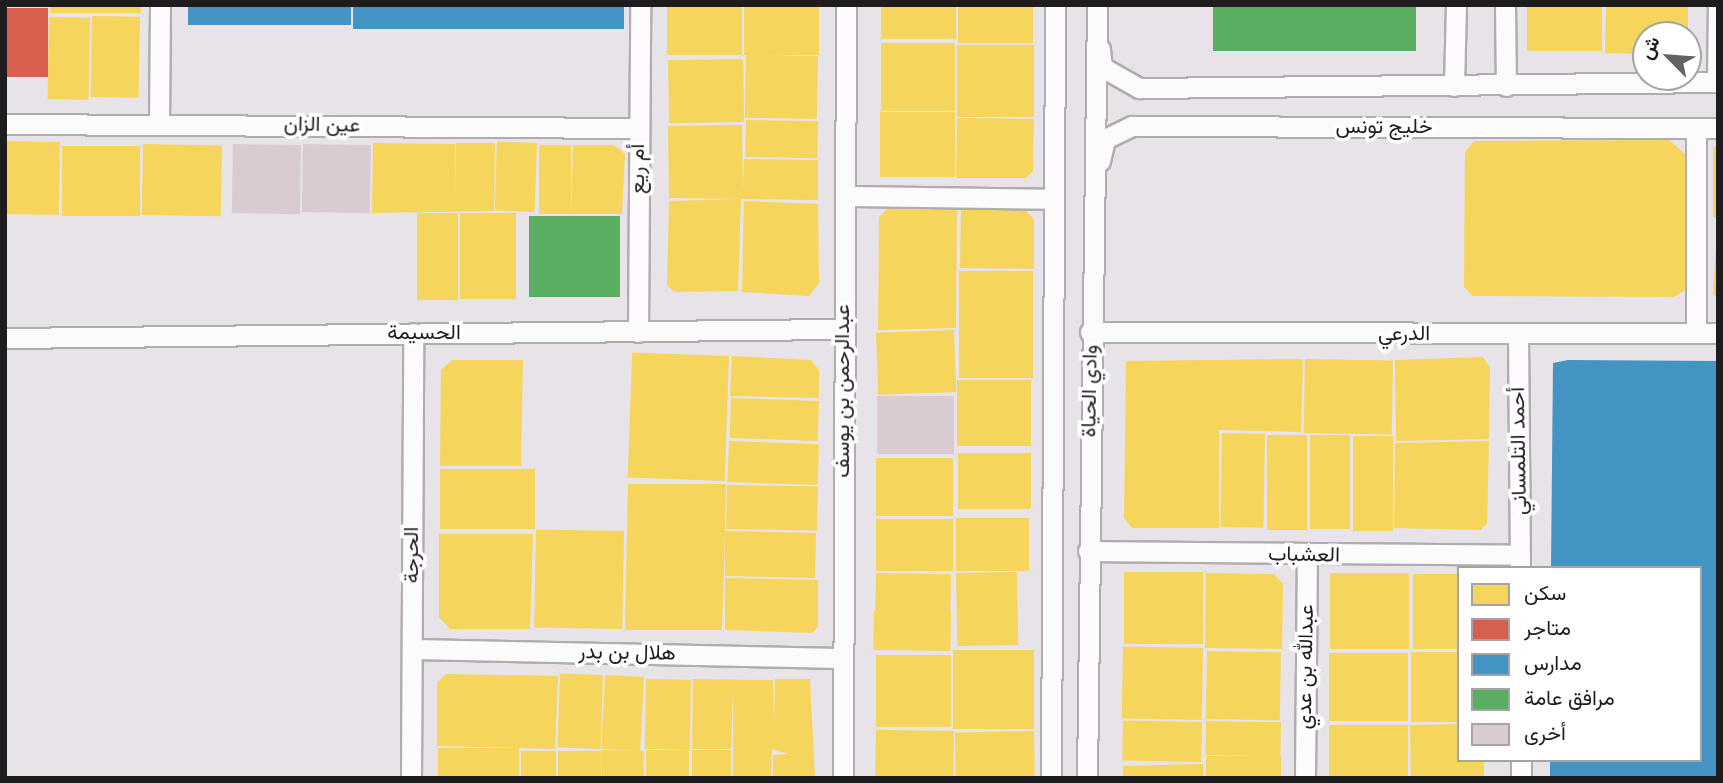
<!DOCTYPE html>
<html>
<head>
<meta charset="utf-8">
<style>
	body { margin:0 }
	#map { position:relative; width:1723px; height:783px; overflow:hidden; background:#e8e3e8; font-family:"Varela Round",Vazirmatn,sans-serif }
	div>[style] { position:absolute }
	[style*='--x'] { left:calc(var(--x)*1px); top:calc(var(--y)*1px); width:calc(var(--w)*1px); rotate:calc(var(--a)*1deg) }
	.homes>* { inset:0; background:#f6d55c; transform-origin:0 0 }
	.shops>* { inset:0; background:#d6604d; transform-origin:0 0 }
	.schools>* { inset:0; background:#4393c3; transform-origin:0 0 }
	.public>* { inset:0; background:#5aae61; transform-origin:0 0 }
	.building>* { inset:0; background:#dacbd3; transform-origin:0 0 }
	.roads { filter:drop-shadow(2px 0 #b0acaf) drop-shadow(-2px 0 #b0acaf) drop-shadow(0 2px #b0acaf) drop-shadow(0 -2px #b0acaf) }
	.street>* { height:19px; margin:-9.5px; padding:0 9.5px; transform-origin:9.5px; border-radius:9.5px; background:#fcfbfc }
	span { translate:-50% -50%; white-space:nowrap; text-align:center; line-height:1.15; -webkit-text-stroke:7px #fff; paint-order:stroke }
	.street-label { font-size:21px; color:#1f1c1e }
	.frame { position:absolute; inset:0; border:7px solid #1f1c1e; pointer-events:none }
	.legend { position:absolute; left:1457px; top:566px; width:245px; height:196px; box-sizing:border-box; background:#fff; border:2px solid #a5a4a5; margin:0; padding:9px 12px; list-style:none; font-size:21px; color:#1f1c1e }
	.legend li { display:flex; align-items:center; gap:14px; height:35px }
	.legend b { width:35px; border:2px solid #a5a4a5 }
	.north { position:absolute; left:1632px; top:21px; width:70px; height:70px; box-sizing:border-box; background:#fff; border:2px solid #a5a4a5; border-radius:50%; rotate:295deg; font-size:19px; font-weight:700; line-height:28px; text-align:center; color:#1f1c1e }
	.north::after { content:''; display:block; margin:auto; width:24px; height:32px; background:#656265; clip-path:polygon(50% 0,100% 100%,50% 72%,0 100%) }
</style>
</head>
<body>
<div id="map">
	<div class="homes">
		<div style="left:50px;top:5px;width:91px;height:8px"></div>
		<div style="left:667px;top:5px;width:75px;height:50px"></div>
		<div style="left:744px;top:5px;width:75px;height:50px"></div>
		<div style="left:881px;top:5px;width:75px;height:34px"></div>
		<div style="left:958px;top:5px;width:75px;height:38px"></div>
		<div style="left:1527px;top:5px;width:75px;height:46px"></div>
		<div style="clip-path:polygon(1606px 5px,1688px 5px,1688px 35px,1646px 35px,1646px 54px,1605px 53px)"></div>
		<div style="left:92px;top:16px;width:48px;height:81px;rotate:1deg"></div>
		<div style="left:49px;top:17px;width:41px;height:82px;rotate:1deg"></div>
		<div style="left:955px;top:43px;width:68px;height:74px;rotate:90deg"></div>
		<div style="left:957px;top:45px;width:77px;height:72px"></div>
		<div style="left:818px;top:56px;width:63px;height:72px;rotate:91deg"></div>
		<div style="left:743px;top:59px;width:63px;height:75px;rotate:89deg"></div>
		<div style="left:880px;top:112px;width:75px;height:65px"></div>
		<div style="clip-path:polygon(957px 118px,1034px 119px,1033px 171px,1026px 178px,956px 178px)"></div>
		<div style="left:746px;top:120px;width:72px;height:37px;rotate:1deg"></div>
		<div style="clip-path:polygon(742px 125px,743px 192px,744px 159px,818px 160px,818px 200px,669px 198px,668px 126px)"></div>
		<div style="clip-path:polygon(1669px 140px,1685px 154px,1685px 290px,1674px 297px,1473px 296px,1464px 287px,1465px 152px,1474px 141px)"></div>
		<div style="left:5px;top:141px;width:55px;height:73px;rotate:1deg"></div>
		<div style="clip-path:polygon(373px 143px,455px 144px,455px 199px,456px 143px,495px 143px,494px 211px,372px 213px)"></div>
		<div style="left:537px;top:143px;width:69px;height:40px;rotate:92deg"></div>
		<div style="left:143px;top:144px;width:79px;height:71px;rotate:1deg"></div>
		<div style="left:539px;top:145px;width:32px;height:69px"></div>
		<div style="clip-path:polygon(573px 145px,614px 145px,625px 154px,622px 214px,571px 214px)"></div>
		<div style="left:62px;top:146px;width:78px;height:70px"></div>
		<div style="left:1718px;top:147px;width:70px;height:5px;rotate:90deg"></div>
		<div style="clip-path:polygon(741px 199px,738px 291px,674px 292px,667px 285px,669px 201px)"></div>
		<div style="clip-path:polygon(744px 201px,818px 204px,819px 283px,809px 296px,742px 292px)"></div>
		<div style="clip-path:polygon(888px 208px,957px 208px,956px 328px,878px 330px,879px 217px)"></div>
		<div style="clip-path:polygon(961px 209px,1025px 210px,1034px 219px,1034px 269px,960px 268px)"></div>
		<div style="left:458px;top:213px;width:87px;height:41px;rotate:90deg"></div>
		<div style="left:460px;top:213px;width:56px;height:86px"></div>
		<div style="clip-path:polygon(1718px 219px,1718px 298px,1713px 294px)"></div>
		<div style="left:959px;top:271px;width:74px;height:107px"></div>
		<div style="left:954px;top:330px;width:62px;height:78px;rotate:88deg"></div>
		<div style="left:729px;top:356px;width:125px;height:97px;rotate:92deg"></div>
		<div style="clip-path:polygon(732px 356px,811px 360px,819px 370px,819px 398px,730px 396px)"></div>
		<div style="clip-path:polygon(1483px 357px,1490px 367px,1489px 439px,1396px 441px,1395px 360px)"></div>
		<div style="clip-path:polygon(1303px 359px,1301px 432px,1219px 430px,1219px 528px,1132px 528px,1124px 518px,1126px 361px)"></div>
		<div style="left:1305px;top:359px;width:88px;height:74px;rotate:1deg"></div>
		<div style="clip-path:polygon(452px 360px,523px 360px,521px 466px,440px 466px,441px 370px)"></div>
		<div style="left:957px;top:380px;width:74px;height:66px"></div>
		<div style="left:731px;top:398px;width:88px;height:40px;rotate:2deg"></div>
		<div style="left:1222px;top:433px;width:43px;height:94px;rotate:1deg"></div>
		<div style="left:1267px;top:435px;width:40px;height:95px"></div>
		<div style="left:1310px;top:435px;width:40px;height:94px"></div>
		<div style="left:1353px;top:436px;width:40px;height:95px"></div>
		<div style="left:729px;top:441px;width:90px;height:41px;rotate:2deg"></div>
		<div style="clip-path:polygon(1489px 441px,1487px 523px,1481px 530px,1394px 528px,1395px 443px)"></div>
		<div style="left:958px;top:453px;width:73px;height:56px"></div>
		<div style="left:953px;top:458px;width:58px;height:77px;rotate:90deg"></div>
		<div style="left:440px;top:469px;width:95px;height:60px"></div>
		<div style="clip-path:polygon(628px 484px,726px 484px,725px 531px,816px 533px,815px 578px,725px 576px,725px 534px,722px 630px,625px 630px)"></div>
		<div style="left:727px;top:485px;width:91px;height:44px;rotate:1deg"></div>
		<div style="left:956px;top:518px;width:73px;height:53px"></div>
		<div style="left:953px;top:519px;width:52px;height:77px;rotate:90deg"></div>
		<div style="left:624px;top:531px;width:98px;height:88px;rotate:91deg"></div>
		<div style="clip-path:polygon(439px 534px,533px 534px,530px 629px,450px 629px,439px 617px)"></div>
		<div style="left:1017px;top:572px;width:73px;height:61px;rotate:89deg"></div>
		<div style="left:1203px;top:572px;width:72px;height:79px;rotate:90deg"></div>
		<div style="left:876px;top:573px;width:75px;height:38px;rotate:1deg"></div>
		<div style="clip-path:polygon(1206px 573px,1274px 574px,1283px 584px,1282px 649px,1205px 648px)"></div>
		<div style="left:1409px;top:573px;width:76px;height:79px;rotate:90deg"></div>
		<div style="left:1413px;top:574px;width:46px;height:75px"></div>
		<div style="clip-path:polygon(725px 578px,818px 580px,818px 627px,812px 633px,725px 630px)"></div>
		<div style="left:951px;top:612px;width:39px;height:77px;rotate:91deg"></div>
		<div style="left:1203px;top:648px;width:72px;height:80px;rotate:91deg"></div>
		<div style="left:953px;top:650px;width:81px;height:79px"></div>
		<div style="left:1207px;top:651px;width:74px;height:68px;rotate:1deg"></div>
		<div style="left:1411px;top:652px;width:48px;height:70px"></div>
		<div style="left:1408px;top:653px;width:68px;height:79px;rotate:90deg"></div>
		<div style="left:876px;top:655px;width:75px;height:72px"></div>
		<div style="clip-path:polygon(446px 674px,558px 676px,555px 749px,437px 746px,437px 683px)"></div>
		<div style="left:603px;top:675px;width:74px;height:43px;rotate:92deg"></div>
		<div style="left:605px;top:675px;width:39px;height:74px;rotate:3deg"></div>
		<div style="left:646px;top:679px;width:45px;height:70px;rotate:1deg"></div>
		<div style="clip-path:polygon(693px 679px,773px 680px,774px 722px,775px 679px,810px 679px,815px 778px,773px 778px,773px 755px,789px 754px,772px 749px,771px 778px,733px 778px,733px 690px,731px 749px,692px 749px)"></div>
		<div style="left:1206px;top:721px;width:75px;height:34px;rotate:1deg"></div>
		<div style="left:1202px;top:722px;width:40px;height:79px;rotate:91deg"></div>
		<div style="clip-path:polygon(1459px 724px,1459px 760px,1484px 760px,1484px 778px,1411px 778px,1410px 725px)"></div>
		<div style="left:1408px;top:725px;width:53px;height:79px;rotate:90deg"></div>
		<div style="left:954px;top:731px;width:47px;height:78px;rotate:91deg"></div>
		<div style="left:1034px;top:731px;width:47px;height:79px;rotate:89deg"></div>
		<div style="left:438px;top:748px;width:81px;height:30px"></div>
		<div style="left:602px;top:750px;width:42px;height:28px;rotate:1deg"></div>
		<div style="left:689px;top:750px;width:28px;height:43px;rotate:90deg"></div>
		<div style="left:731px;top:750px;width:28px;height:39px;rotate:90deg"></div>
		<div style="left:521px;top:751px;width:35px;height:27px"></div>
		<div style="left:558px;top:751px;width:43px;height:27px"></div>
		<div style="left:1281px;top:756px;width:22px;height:75px;rotate:90deg"></div>
		<div style="clip-path:polygon(1203px 764px,1203px 778px,1123px 778px,1123px 766px)"></div>
	</div>
	<div class="shops">
		<div style="left:5px;top:8px;width:43px;height:69px"></div>
	</div>
	<div class="schools">
		<div style="left:188px;top:5px;width:163px;height:20px"></div>
		<div style="left:353px;top:5px;width:271px;height:24px"></div>
		<div style="clip-path:polygon(1568px 360px,1718px 361px,1718px 778px,1550px 778px,1550px 760px,1700px 760px,1700px 568px,1551px 568px,1553px 363px)"></div>
	</div>
	<div class="public">
		<div style="left:1213px;top:5px;width:203px;height:46px"></div>
		<div style="left:620px;top:216px;width:81px;height:91px;rotate:90deg"></div>
	</div>
	<div class="building">
		<div style="left:233px;top:144px;width:68px;height:69px;rotate:1deg"></div>
		<div style="left:303px;top:144px;width:68px;height:68px;rotate:1deg"></div>
		<div style="left:954px;top:396px;width:58px;height:77px;rotate:90deg"></div>
	</div>
	<div class="roads">
		<div class="street">
			<div style="--x:1505;--y:5;--w:81;--a:89.3"></div>
			<div style="--x:1100;--y:49;--w:18;--a:84"></div>
			<div style="--x:1102;--y:67;--w:43;--a:29.6"></div>
			<div style="--x:1139;--y:88;--w:579;--a:-0.59"></div>
			<div style="--x:1717;--y:82;--w:77;--a:-89.3"></div>
			<div style="--x:1454;--y:86;--w:81;--a:-88.6"></div>
			<div style="--x:159;--y:123;--w:118;--a:-89.5"></div>
			<div style="--x:5;--y:124;--w:634;--a:0.36"></div>
			<div style="--x:1696;--y:128;--w:205;--a:90"></div>
			<div style="--x:1100;--y:161;--w:23;--a:-77"></div>
			<div style="--x:1105;--y:139;--w:30;--a:-26"></div>
			<div style="--x:1132;--y:126;--w:586;--a:0.2"></div>
			<div style="--x:845;--y:196;--w:209;--a:0.8"></div>
			<div style="--x:638;--y:332;--w:327;--a:-89.6"></div>
			<div style="--x:1090;--y:332;--w:628;--a:0.09"></div>
			<div style="--x:1518;--y:334;--w:233;--a:89.5"></div>
			<div style="--x:5;--y:338;--w:838;--a:-0.62"></div>
			<div style="--x:1088;--y:551;--w:432;--a:0.5"></div>
			<div style="--x:412;--y:649;--w:430;--a:1.2"></div>
			<div style="--x:1521;--y:760;--w:18;--a:90"></div>
			<div style="--x:411;--y:778;--w:445;--a:-89.7"></div>
			<div style="--x:843;--y:778;--w:773;--a:-89.78"></div>
			<div style="--x:1051;--y:778;--w:773;--a:-89.7"></div>
			<div style="--x:1087;--y:778;--w:773;--a:-89.26"></div>
			<div style="--x:1305;--y:778;--w:223;--a:-89.5"></div>
		</div>
	</div>
	<div class="street-label">
		<span style="left:322px;top:125px;rotate:1deg">عين الزان</span>
		<span style="left:1384px;top:127px">خليج تونس</span>
		<span style="left:638px;top:169px;rotate:-90deg">أم ريع</span>
		<span style="left:424px;top:333px">الحسيمة</span>
		<span style="left:1404px;top:334px">الدرعي</span>
		<span style="left:843px;top:391px;rotate:-90deg">عبدالرحمن بن يوسف</span>
		<span style="left:1090px;top:391px;rotate:-89deg">وادي الحياة</span>
		<span style="left:1519px;top:451px;rotate:-91deg">أحمد التلمساني</span>
		<span style="left:412px;top:555px;rotate:-90deg">الحرجة</span>
		<span style="left:1304px;top:555px;rotate:1deg">العشباب</span>
		<span style="left:627px;top:653px;rotate:1deg">هلال بن بدر</span>
		<span style="left:1306px;top:667px;rotate:-89deg">عبدالله بن عدي</span>
	</div>
	<div class="frame"></div>
	<ul class="legend">
	<li><b style="height:19px;background:#f6d55c"></b>سكن</li>
	<li><b style="height:19px;background:#d6604d"></b>متاجر</li>
	<li><b style="height:19px;background:#4393c3"></b>مدارس</li>
	<li><b style="height:19px;background:#5aae61"></b>مرافق عامة</li>
	<li><b style="height:19px;background:#dacbd3"></b>أخرى</li>
	</ul>
	<div class="north">ش</div>
</div>
</body>
</html>
